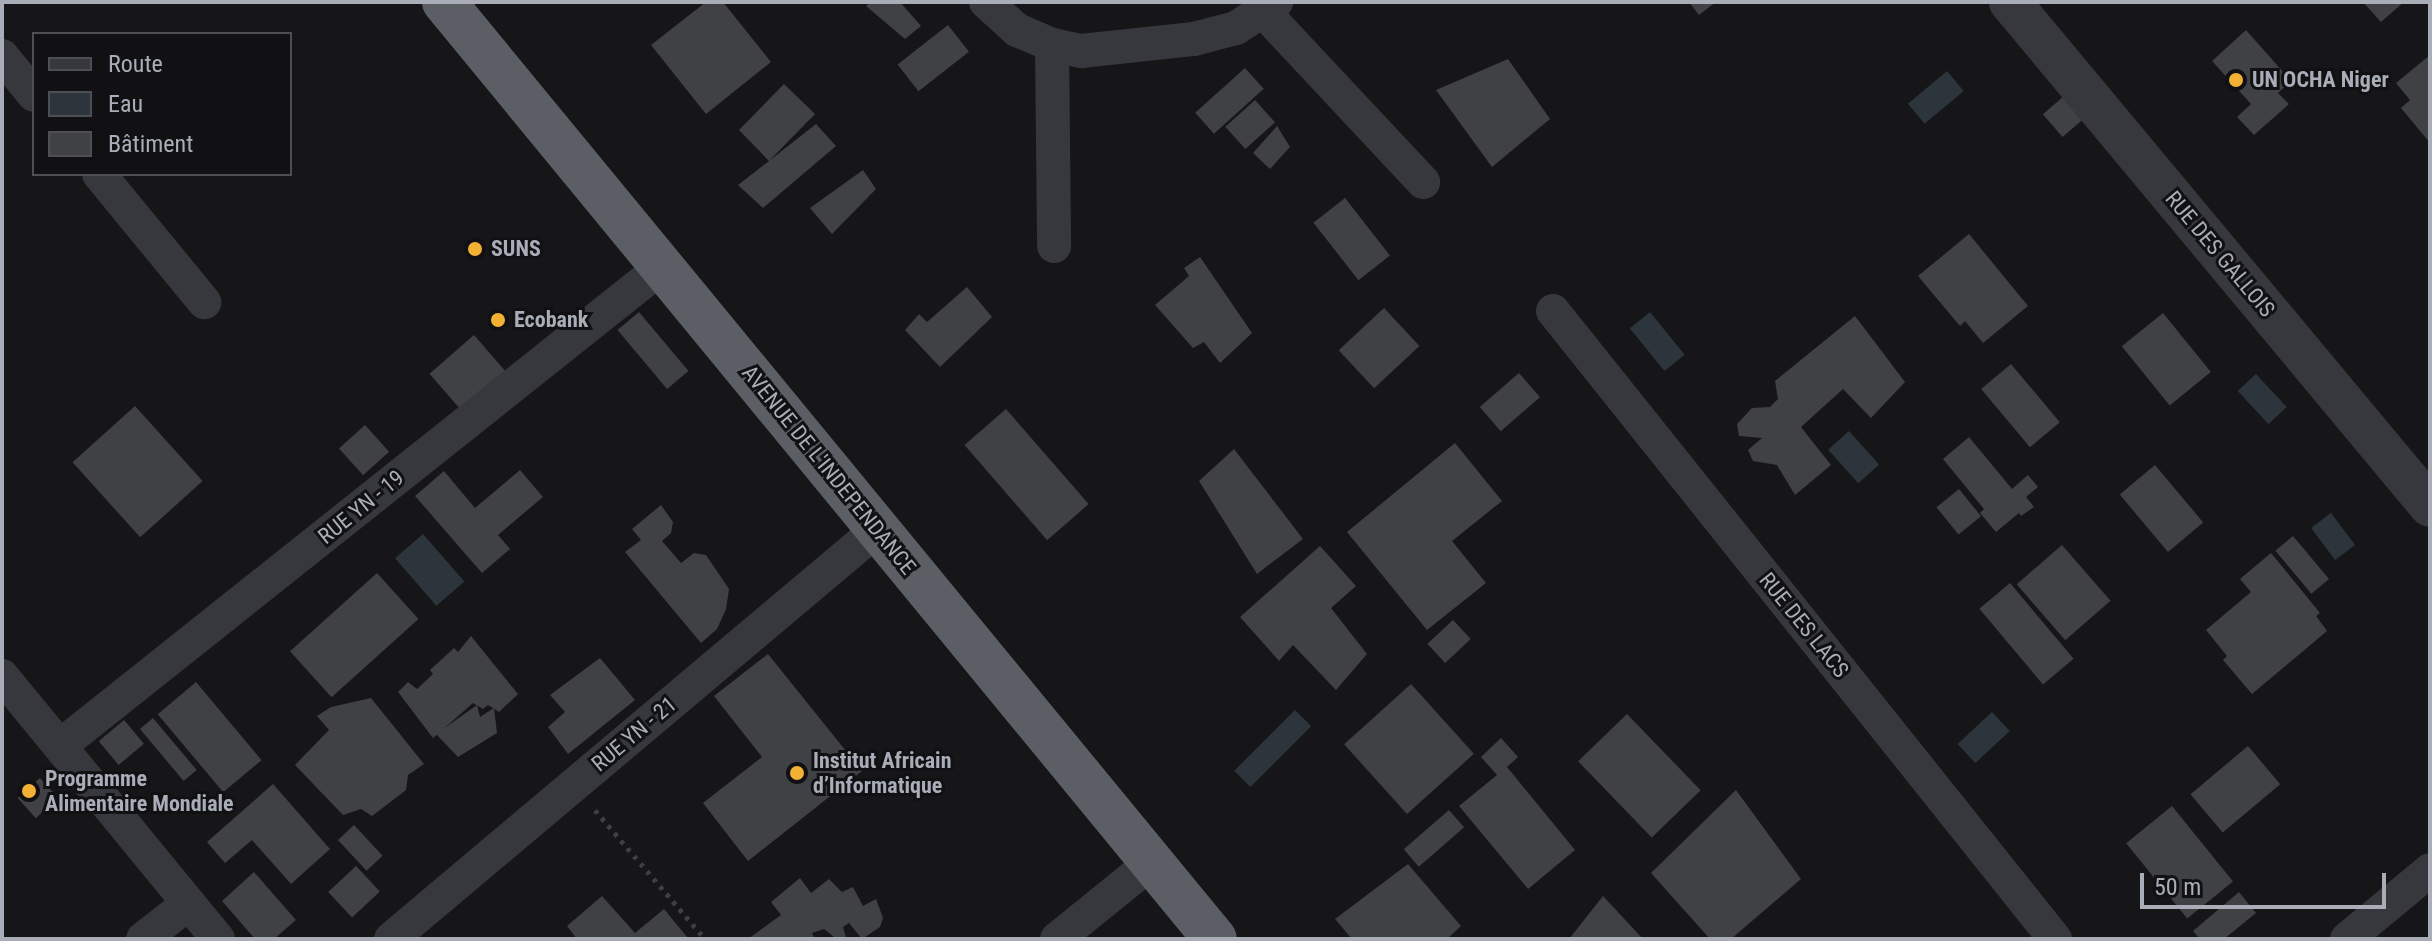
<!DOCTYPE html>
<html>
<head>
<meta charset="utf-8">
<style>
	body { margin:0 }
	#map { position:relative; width:2432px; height:941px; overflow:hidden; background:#161618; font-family:"Roboto Condensed",sans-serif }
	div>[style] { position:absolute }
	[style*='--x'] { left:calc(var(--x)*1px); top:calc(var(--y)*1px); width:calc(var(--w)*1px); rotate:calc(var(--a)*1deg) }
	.water>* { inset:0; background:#2c353c; transform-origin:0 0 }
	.building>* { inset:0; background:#404145; transform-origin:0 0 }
	.path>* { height:5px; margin-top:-2.5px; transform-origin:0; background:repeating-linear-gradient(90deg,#3d3f44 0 4px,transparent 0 10px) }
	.minor>* { height:34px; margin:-17px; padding:0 17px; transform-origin:17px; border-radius:17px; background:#37383d }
	.tertiary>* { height:42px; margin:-21px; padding:0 21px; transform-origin:21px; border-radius:21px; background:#37383d }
	.trunk>* { height:44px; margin:-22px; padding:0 22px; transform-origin:22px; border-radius:22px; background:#5b5e65 }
	.dots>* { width:22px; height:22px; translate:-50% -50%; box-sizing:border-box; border:4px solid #111113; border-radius:50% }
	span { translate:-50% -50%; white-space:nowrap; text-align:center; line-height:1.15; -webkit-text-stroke:6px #111113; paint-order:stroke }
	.poi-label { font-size:22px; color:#a8adb8; font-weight:700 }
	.left { translate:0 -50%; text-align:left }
	.street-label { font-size:22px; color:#a8adb8 }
	.frame { position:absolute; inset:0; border:4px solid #a8adb8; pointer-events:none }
	.legend { position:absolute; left:32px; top:32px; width:260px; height:144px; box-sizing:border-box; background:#111113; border:2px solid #4d4f55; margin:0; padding:10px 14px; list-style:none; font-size:24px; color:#a8adb8 }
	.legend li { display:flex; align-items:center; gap:16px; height:40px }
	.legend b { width:40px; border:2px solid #4d4f55 }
	.scale { position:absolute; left:2140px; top:873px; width:246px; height:36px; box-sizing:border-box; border:4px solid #a8adb8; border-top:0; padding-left:10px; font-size:24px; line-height:28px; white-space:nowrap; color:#a8adb8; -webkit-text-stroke:6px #111113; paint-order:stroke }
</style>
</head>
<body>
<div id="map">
	<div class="water">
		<div style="left:1947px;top:71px;width:26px;height:51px;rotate:50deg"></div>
		<div style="left:1650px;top:312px;width:55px;height:26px;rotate:51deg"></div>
		<div style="left:2256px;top:374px;width:45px;height:25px;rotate:47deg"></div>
		<div style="left:1849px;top:431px;width:45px;height:28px;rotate:48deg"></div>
		<div style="left:2331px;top:513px;width:40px;height:25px;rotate:53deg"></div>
		<div style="left:423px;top:534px;width:63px;height:37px;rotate:49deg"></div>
		<div style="left:1295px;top:710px;width:23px;height:86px;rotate:45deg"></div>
		<div style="left:1992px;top:712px;width:26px;height:47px;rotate:47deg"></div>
	</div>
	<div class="building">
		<div style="clip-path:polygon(706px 2px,723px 2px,771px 62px,706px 114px,651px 45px)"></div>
		<div style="clip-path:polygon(871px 2px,900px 2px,921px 26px,905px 39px,866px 6px)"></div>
		<div style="clip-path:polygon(1689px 2px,1716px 2px,1699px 15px)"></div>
		<div style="clip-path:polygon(2363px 2px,2404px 2px,2381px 22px)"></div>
		<div style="left:948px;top:25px;width:34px;height:64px;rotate:52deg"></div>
		<div style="clip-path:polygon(2246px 30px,2291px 81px,2278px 93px,2289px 104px,2254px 135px,2237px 117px,2251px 104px,2212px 61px)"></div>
		<div style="clip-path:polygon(2430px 55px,2430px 143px,2401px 108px,2410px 100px,2396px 83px)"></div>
		<div style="clip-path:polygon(1508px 59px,1550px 119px,1492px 167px,1436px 90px)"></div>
		<div style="left:1245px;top:68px;width:28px;height:67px;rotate:48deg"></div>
		<div style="clip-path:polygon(784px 84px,815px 114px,769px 161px,816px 124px,836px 146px,763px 208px,738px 185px,769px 161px,739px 130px)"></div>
		<div style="left:2064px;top:96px;width:30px;height:28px;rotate:49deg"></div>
		<div style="left:1255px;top:100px;width:30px;height:40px;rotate:48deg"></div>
		<div style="clip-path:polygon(1277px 126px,1290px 147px,1270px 169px,1253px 153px)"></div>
		<div style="clip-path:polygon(863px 170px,876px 189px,832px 234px,810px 208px)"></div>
		<div style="left:1345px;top:198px;width:73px;height:40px;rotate:52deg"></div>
		<div style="clip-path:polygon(1969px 234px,2028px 306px,1983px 343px,1965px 321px,1960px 326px,1918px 276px)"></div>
		<div style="clip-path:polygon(1200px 257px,1252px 333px,1220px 363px,1204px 342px,1193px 348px,1155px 305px,1189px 276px,1184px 268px)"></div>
		<div style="clip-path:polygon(967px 287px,992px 317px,940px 367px,905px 330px,919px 314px,927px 322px)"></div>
		<div style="left:1384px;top:308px;width:52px;height:62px;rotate:47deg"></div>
		<div style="left:639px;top:312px;width:77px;height:28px;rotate:50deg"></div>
		<div style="left:2163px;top:313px;width:76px;height:53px;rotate:51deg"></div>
		<div style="clip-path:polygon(1855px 316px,1905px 382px,1871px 418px,1843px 389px,1801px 427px,1831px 465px,1795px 495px,1777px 465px,1753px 461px,1748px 450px,1762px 438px,1739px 436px,1737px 424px,1752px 408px,1770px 407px,1778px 399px,1775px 381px)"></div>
		<div style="left:474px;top:335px;width:57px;height:59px;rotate:49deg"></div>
		<div style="left:2011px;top:364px;width:76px;height:39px;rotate:50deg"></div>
		<div style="left:1519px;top:373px;width:32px;height:52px;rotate:49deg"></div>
		<div style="left:135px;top:406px;width:101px;height:84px;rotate:48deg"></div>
		<div style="left:1006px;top:409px;width:126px;height:55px;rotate:49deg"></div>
		<div style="left:365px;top:425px;width:36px;height:35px;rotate:48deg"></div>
		<div style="clip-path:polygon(1969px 437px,2012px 489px,2028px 475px,2038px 487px,2026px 497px,2034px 507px,2021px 516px,2019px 513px,1996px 532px,1980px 513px,1984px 509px,1943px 459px)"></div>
		<div style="clip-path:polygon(1455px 443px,1502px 501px,1452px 541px,1486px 583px,1427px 630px,1347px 532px)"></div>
		<div style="clip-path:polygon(1234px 449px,1303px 539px,1257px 574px,1199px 481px)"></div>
		<div style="left:2155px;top:465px;width:75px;height:46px;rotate:50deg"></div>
		<div style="clip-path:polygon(520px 470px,543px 497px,498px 535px,510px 549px,482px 573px,415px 496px,444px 471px,475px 508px)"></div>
		<div style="left:1959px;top:489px;width:35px;height:29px;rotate:51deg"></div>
		<div style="clip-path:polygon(661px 505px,673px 522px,671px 533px,662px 541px,681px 563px,694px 553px,706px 555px,729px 589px,726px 609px,717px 629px,701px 643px,625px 552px,641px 540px,632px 529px)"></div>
		<div style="left:2293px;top:536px;width:56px;height:23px;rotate:50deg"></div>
		<div style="left:2062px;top:545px;width:74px;height:60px;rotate:49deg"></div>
		<div style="clip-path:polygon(1320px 546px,1356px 586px,1331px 608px,1367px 654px,1336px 690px,1293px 645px,1279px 661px,1240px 617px)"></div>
		<div style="clip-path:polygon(2271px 553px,2320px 613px,2316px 616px,2327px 631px,2252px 694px,2223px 660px,2227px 656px,2206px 630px,2251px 592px,2240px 579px)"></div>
		<div style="left:377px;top:573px;width:62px;height:117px;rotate:48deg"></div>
		<div style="left:2010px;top:583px;width:99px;height:40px;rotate:50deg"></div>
		<div style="left:1453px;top:620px;width:26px;height:35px;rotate:47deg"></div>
		<div style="clip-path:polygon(471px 636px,518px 694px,499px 712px,488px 705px,483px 709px,473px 703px,433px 738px,398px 692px,408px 682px,417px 689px,433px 674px,430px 670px,454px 648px,458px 652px)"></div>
		<div style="clip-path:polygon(768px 654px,862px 771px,748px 861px,703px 803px,762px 757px,714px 696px)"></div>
		<div style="clip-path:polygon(600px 658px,635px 700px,568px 754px,548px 727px,565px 712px,550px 695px)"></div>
		<div style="left:196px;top:682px;width:102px;height:50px;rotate:50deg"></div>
		<div style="left:1411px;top:684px;width:94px;height:90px;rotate:48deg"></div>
		<div style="clip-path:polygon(371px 698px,424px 764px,408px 775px,406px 790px,372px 816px,361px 809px,343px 815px,295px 765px,329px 730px,317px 716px,331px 707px)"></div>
		<div style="clip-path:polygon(477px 705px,480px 717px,494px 708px,497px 733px,458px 757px,436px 734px)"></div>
		<div style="left:1627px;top:714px;width:106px;height:68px;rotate:46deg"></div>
		<div style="left:153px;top:718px;width:68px;height:17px;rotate:50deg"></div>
		<div style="left:124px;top:720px;width:31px;height:33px;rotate:50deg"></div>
		<div style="clip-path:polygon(1501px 738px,1518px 757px,1507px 767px,1575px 850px,1528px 889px,1459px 806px,1497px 775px,1481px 757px)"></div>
		<div style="left:2248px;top:746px;width:50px;height:75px;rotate:50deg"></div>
		<div style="left:40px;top:778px;width:27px;height:30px;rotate:48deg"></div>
		<div style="clip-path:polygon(273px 784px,330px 849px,291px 884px,252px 840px,225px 863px,207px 842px)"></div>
		<div style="clip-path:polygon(1736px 790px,1801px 879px,1731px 939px,1710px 939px,1651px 873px)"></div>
		<div style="left:2172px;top:806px;width:97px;height:59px;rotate:51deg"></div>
		<div style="left:1449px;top:810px;width:23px;height:60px;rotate:49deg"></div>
		<div style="left:354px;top:825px;width:42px;height:22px;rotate:47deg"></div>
		<div style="clip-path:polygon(1408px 864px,1461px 926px,1447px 939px,1352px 939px,1335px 919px)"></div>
		<div style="left:356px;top:866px;width:35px;height:38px;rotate:47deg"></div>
		<div style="clip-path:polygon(254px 872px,296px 920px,274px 939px,255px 939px,222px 901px)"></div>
		<div style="clip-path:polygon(800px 878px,811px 893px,829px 879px,842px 892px,853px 887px,863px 906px,876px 899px,883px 918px,880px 927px,862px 939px,849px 923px,843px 927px,846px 937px,834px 937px,824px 929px,812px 933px,815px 939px,748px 939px,781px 915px,771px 902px)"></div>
		<div style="clip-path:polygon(2239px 892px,2256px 913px,2224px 939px,2200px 939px,2193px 931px)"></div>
		<div style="clip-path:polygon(602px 896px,635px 933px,664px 909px,687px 937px,577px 939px,567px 926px)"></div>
		<div style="clip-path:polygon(1603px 896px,1643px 939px,1569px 939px)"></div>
	</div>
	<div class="path">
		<div style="--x:595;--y:810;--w:170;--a:49.5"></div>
	</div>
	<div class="minor">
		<div style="--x:986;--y:2;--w:42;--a:42.1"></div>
		<div style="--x:1017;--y:30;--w:38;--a:23"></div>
		<div style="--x:1052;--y:45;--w:30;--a:12"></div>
		<div style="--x:1081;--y:51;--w:114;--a:-6.1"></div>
		<div style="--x:1194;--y:39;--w:43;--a:-14.7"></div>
		<div style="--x:1236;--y:28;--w:48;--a:-33"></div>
		<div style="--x:1264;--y:12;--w:233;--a:46.9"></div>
		<div style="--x:1052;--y:45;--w:201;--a:89.4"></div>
		<div style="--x:2;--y:56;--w:50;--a:50.6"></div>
		<div style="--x:99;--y:174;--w:166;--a:50.6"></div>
		<div style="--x:1553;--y:311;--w:804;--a:51.36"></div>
		<div style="--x:2;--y:676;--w:340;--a:50.6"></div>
		<div style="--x:60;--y:746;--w:769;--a:-38.51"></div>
		<div style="--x:143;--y:939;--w:58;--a:-38"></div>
		<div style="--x:391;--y:939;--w:637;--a:-40.09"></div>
		<div style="--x:1057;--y:939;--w:122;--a:-39"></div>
		<div style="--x:2347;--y:939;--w:108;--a:-39.7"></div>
	</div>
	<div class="tertiary">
		<div style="--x:2010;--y:2;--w:656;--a:50.19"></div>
	</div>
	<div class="trunk">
		<div style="--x:444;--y:2;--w:1213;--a:50.55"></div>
	</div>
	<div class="dots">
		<div style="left:2236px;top:80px;background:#f2b134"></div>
		<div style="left:475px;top:249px;background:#f2b134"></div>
		<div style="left:498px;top:320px;background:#f2b134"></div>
		<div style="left:797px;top:773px;background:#f2b134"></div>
		<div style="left:29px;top:791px;background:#f2b134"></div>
	</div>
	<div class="poi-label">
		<span class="left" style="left:2252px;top:80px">UN OCHA Niger</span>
		<span class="left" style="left:491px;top:249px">SUNS</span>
		<span class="left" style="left:514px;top:320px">Ecobank</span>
		<span class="left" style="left:813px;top:773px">Institut Africain<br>d’Informatique</span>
		<span class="left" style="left:45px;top:791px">Programme<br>Alimentaire Mondiale</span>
	</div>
	<div class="street-label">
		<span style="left:2220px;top:254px;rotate:50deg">RUE DES GALLOIS</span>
		<span style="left:829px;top:470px;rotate:51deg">AVENUE DE L'INDEPENDANCE</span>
		<span style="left:361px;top:507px;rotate:-39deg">RUE YN - 19</span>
		<span style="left:1804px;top:625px;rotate:51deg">RUE DES LACS</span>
		<span style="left:634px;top:734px;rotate:-40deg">RUE YN - 21</span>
	</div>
	<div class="frame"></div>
	<ul class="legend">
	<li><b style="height:10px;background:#37383d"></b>Route</li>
	<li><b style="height:22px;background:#2c353c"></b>Eau</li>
	<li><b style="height:22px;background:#404145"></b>Bâtiment</li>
	</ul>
	<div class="scale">50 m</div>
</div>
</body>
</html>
